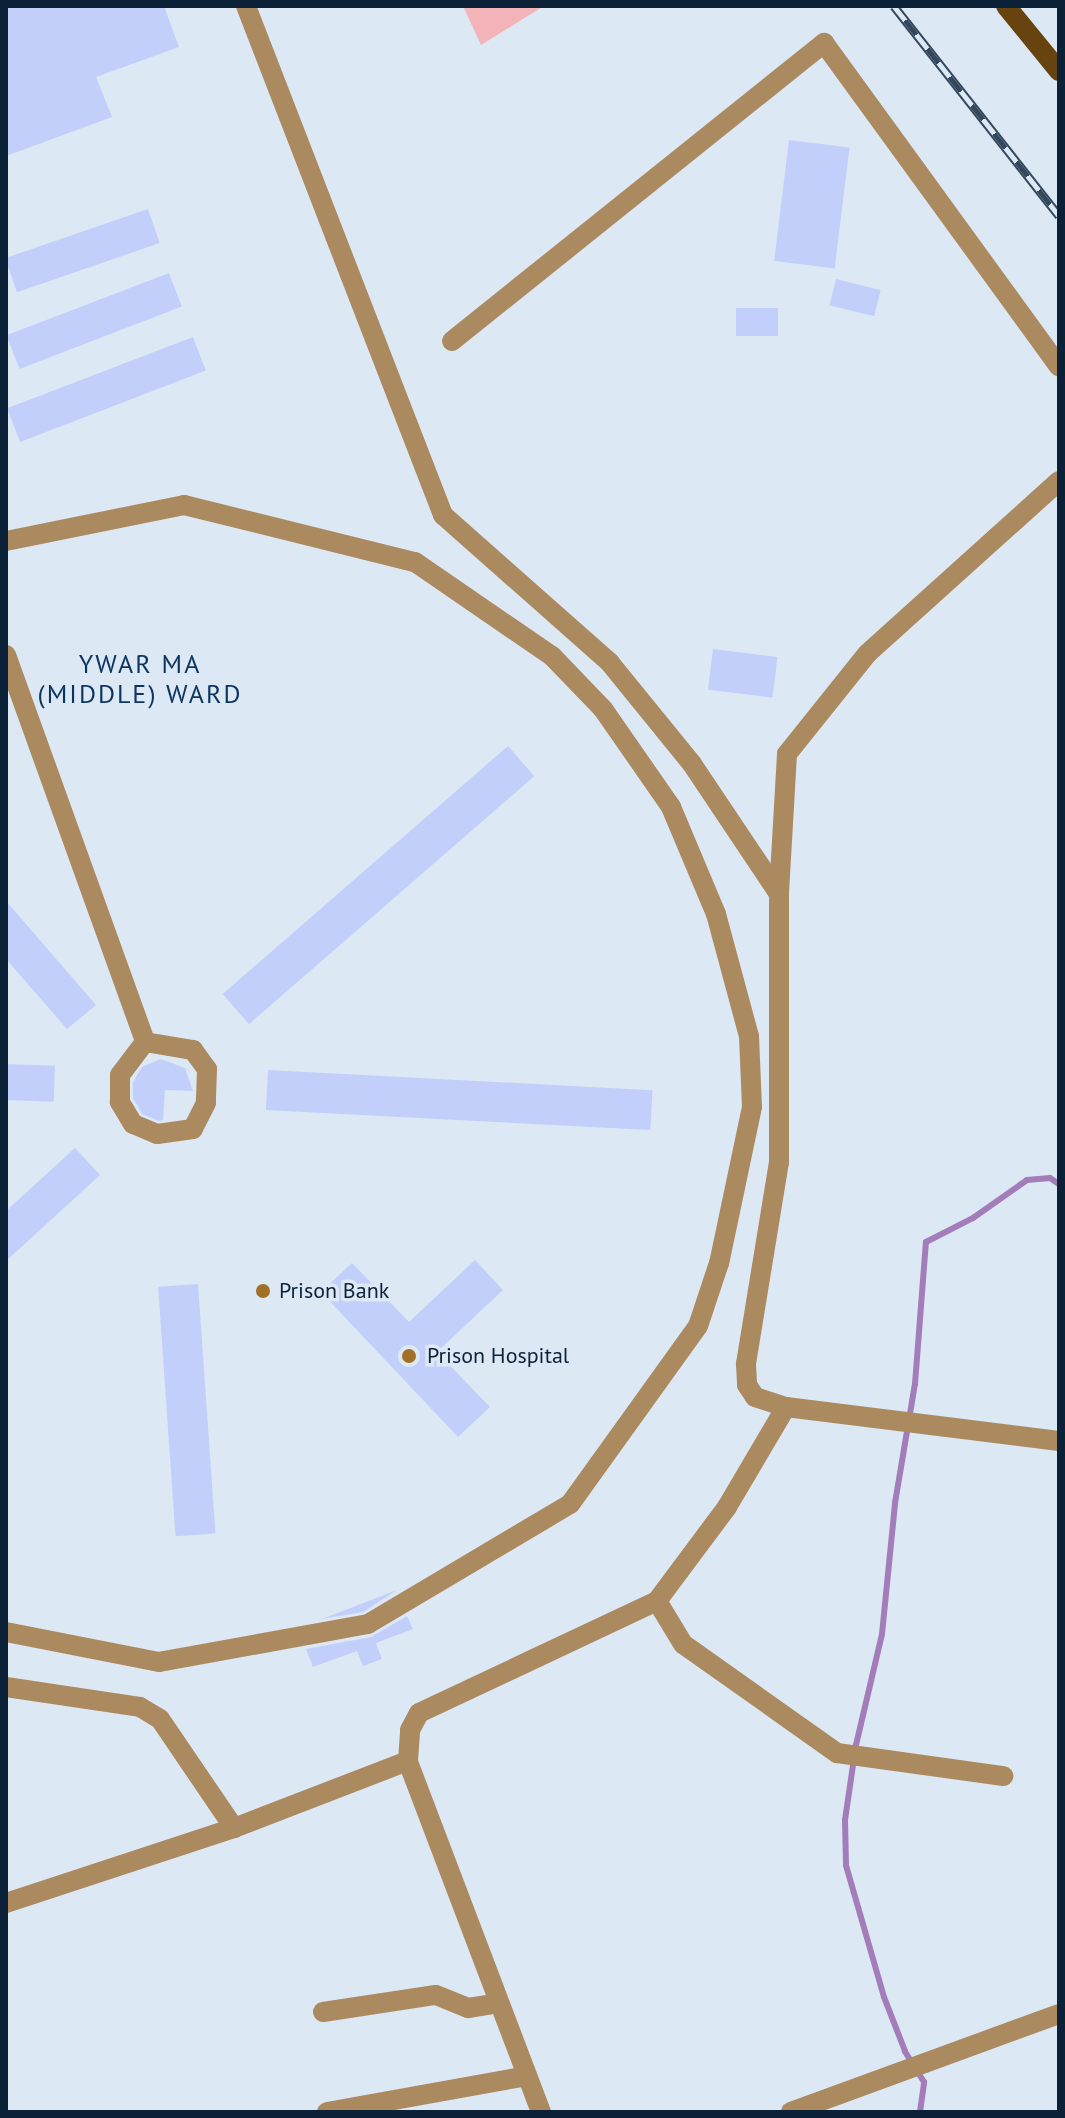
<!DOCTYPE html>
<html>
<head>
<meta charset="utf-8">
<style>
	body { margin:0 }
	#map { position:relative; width:1065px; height:2118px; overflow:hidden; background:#dde8f5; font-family:"PT Sans",sans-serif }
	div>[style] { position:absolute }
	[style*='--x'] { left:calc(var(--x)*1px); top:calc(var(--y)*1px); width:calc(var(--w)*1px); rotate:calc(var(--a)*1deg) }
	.green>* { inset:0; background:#f2b3b9 }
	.stream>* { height:6px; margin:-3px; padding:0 3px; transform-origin:3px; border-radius:3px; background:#a37dba }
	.building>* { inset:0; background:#c2cffb; transform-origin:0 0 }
	.minor>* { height:20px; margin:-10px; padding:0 10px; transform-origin:10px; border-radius:10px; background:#ac8a60 }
	.major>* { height:20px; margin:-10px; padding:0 10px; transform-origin:10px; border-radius:10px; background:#66430f }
	.rail>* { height:9px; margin-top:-4.5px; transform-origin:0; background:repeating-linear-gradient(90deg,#dde8f5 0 18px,#34485d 0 36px); box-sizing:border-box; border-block:2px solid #34485d }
	.dots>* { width:22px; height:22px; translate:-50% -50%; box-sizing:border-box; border:4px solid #dde8f5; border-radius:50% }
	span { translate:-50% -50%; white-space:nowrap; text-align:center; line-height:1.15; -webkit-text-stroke:7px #dde8f5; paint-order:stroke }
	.poi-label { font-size:22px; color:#0b2138 }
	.left { translate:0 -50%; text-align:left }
	.quarter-label { font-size:26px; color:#0b355d; letter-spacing:2px }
	.frame { position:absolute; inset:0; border:8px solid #0b2138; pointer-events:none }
</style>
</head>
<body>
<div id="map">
	<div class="green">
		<div style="clip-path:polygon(463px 6px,544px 6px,481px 45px)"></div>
	</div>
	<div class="stream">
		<div style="--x:920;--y:2112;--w:30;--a:-82"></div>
		<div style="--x:924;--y:2082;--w:36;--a:-122"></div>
		<div style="--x:905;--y:2051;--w:58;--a:-111.3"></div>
		<div style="--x:884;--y:1997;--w:137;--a:-106.1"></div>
		<div style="--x:846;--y:1865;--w:45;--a:-91.3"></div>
		<div style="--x:845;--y:1820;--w:76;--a:-81.7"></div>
		<div style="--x:856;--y:1745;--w:114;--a:-76.8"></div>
		<div style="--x:882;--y:1634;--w:132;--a:-84.3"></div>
		<div style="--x:895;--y:1503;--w:121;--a:-80.5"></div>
		<div style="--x:915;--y:1384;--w:142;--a:-85.6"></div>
		<div style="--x:926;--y:1242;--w:53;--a:-27.1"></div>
		<div style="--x:973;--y:1218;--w:66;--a:-35.1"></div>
		<div style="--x:1027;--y:1180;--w:23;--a:-5"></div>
		<div style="--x:1050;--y:1178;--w:11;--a:34"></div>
	</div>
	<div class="building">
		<div style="clip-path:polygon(6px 6px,164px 6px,179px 47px,96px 77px,112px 117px,6px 156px)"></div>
		<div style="left:789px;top:140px;width:61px;height:122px;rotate:7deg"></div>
		<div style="left:148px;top:209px;width:36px;height:151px;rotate:71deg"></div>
		<div style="left:169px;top:273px;width:36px;height:174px;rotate:69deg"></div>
		<div style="left:836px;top:279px;width:46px;height:27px;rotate:14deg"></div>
		<div style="left:736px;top:308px;width:42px;height:28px"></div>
		<div style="left:193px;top:337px;width:36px;height:199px;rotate:69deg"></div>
		<div style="left:713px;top:649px;width:65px;height:41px;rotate:7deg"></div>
		<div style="left:508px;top:746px;width:40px;height:378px;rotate:49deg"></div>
		<div style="clip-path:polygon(6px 901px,96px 1005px,67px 1029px,6px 959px)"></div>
		<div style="clip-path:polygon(161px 1059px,185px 1068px,193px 1091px,165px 1090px,163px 1120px,159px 1121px,142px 1114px,133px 1098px,133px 1082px,142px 1067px)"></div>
		<div style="left:6px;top:1064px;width:49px;height:36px;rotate:2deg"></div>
		<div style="left:268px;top:1070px;width:385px;height:40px;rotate:3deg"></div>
		<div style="clip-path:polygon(75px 1148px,100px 1175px,6px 1261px,6px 1211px)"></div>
		<div style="clip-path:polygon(475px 1260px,503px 1290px,437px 1352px,490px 1407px,458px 1437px,321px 1292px,352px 1263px,409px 1322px)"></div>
		<div style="left:198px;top:1284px;width:250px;height:40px;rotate:86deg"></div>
		<div style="clip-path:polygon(397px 1590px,363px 1612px,322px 1619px)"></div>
		<div style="clip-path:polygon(407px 1616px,413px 1629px,376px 1643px,382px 1659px,363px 1666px,357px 1651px,313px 1667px,306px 1649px,371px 1637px)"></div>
	</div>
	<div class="minor">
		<div style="--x:246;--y:6;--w:546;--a:68.84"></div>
		<div style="--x:443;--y:515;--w:223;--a:41.5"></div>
		<div style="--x:610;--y:663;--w:130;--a:50.9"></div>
		<div style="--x:692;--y:764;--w:156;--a:56.2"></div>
		<div style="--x:452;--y:341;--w:477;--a:-38.7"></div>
		<div style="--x:824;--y:43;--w:400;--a:54"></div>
		<div style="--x:1059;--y:481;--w:258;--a:138"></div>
		<div style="--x:867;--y:654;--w:128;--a:128.7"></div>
		<div style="--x:787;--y:754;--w:140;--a:93.3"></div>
		<div style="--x:779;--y:894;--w:268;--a:90"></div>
		<div style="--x:779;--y:1162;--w:205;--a:99.3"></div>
		<div style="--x:746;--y:1364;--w:21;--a:87"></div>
		<div style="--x:747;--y:1385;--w:14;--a:56"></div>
		<div style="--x:755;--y:1397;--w:33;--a:18"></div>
		<div style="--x:786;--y:1407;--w:275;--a:7.1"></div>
		<div style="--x:6;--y:541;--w:182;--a:-11.4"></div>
		<div style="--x:184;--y:505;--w:238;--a:13.9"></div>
		<div style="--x:415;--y:562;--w:166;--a:34.5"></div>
		<div style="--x:552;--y:656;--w:74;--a:46.1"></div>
		<div style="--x:603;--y:709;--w:119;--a:55.2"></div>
		<div style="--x:671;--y:807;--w:116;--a:67.2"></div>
		<div style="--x:716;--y:914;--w:126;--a:74.9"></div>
		<div style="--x:749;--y:1036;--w:71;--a:87.6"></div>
		<div style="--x:752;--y:1107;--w:159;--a:101.9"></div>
		<div style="--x:719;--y:1263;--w:66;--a:108.4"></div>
		<div style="--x:698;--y:1326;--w:219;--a:125.7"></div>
		<div style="--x:570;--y:1504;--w:235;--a:149.3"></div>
		<div style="--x:368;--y:1624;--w:212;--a:169.7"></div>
		<div style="--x:159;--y:1662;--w:156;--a:-168.9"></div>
		<div style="--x:6;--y:655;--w:411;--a:70.2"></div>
		<div style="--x:145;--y:1042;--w:49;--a:9.5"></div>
		<div style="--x:193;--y:1050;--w:24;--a:54"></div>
		<div style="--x:207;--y:1069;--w:34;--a:92"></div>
		<div style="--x:206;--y:1103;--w:29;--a:117"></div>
		<div style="--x:193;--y:1129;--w:36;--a:172"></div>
		<div style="--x:157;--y:1134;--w:26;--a:-157"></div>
		<div style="--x:133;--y:1124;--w:26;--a:-121"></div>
		<div style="--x:120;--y:1102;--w:27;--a:-90"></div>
		<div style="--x:120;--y:1075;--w:41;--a:-52.9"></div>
		<div style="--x:657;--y:1601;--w:50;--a:58.8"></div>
		<div style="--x:683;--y:1644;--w:189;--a:35.3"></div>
		<div style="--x:837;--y:1753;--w:168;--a:7.9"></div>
		<div style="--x:6;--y:1687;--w:135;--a:8.5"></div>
		<div style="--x:140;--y:1707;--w:23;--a:31"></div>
		<div style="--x:160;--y:1719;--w:132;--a:55.8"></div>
		<div style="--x:6;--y:1903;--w:240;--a:-18.2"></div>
		<div style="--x:234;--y:1828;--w:186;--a:-21.1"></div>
		<div style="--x:323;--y:2012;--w:114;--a:-8.6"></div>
		<div style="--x:436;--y:1995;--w:35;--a:22"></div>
		<div style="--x:468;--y:2008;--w:31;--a:-9"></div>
		<div style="--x:327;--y:2112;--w:203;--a:-10.2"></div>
		<div style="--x:541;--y:2112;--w:375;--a:-110.8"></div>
		<div style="--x:408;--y:1761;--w:31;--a:-86"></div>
		<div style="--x:410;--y:1730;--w:19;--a:-62"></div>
		<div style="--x:419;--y:1713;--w:263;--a:-25.2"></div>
		<div style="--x:657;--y:1601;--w:117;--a:-53.3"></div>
		<div style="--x:727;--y:1507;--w:116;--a:-59.5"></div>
		<div style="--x:791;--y:2112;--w:285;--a:-20.1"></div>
	</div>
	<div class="major">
		<div style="--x:1006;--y:6;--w:84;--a:50.8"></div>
	</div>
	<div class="rail">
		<div style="--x:894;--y:6;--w:267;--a:51.8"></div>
	</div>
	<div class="dots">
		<div style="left:263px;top:1291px;background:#a26f26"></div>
		<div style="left:409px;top:1356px;background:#a26f26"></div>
	</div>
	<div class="poi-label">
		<span class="left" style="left:279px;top:1291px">Prison Bank</span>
		<span class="left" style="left:427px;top:1356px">Prison Hospital</span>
	</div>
	<div class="quarter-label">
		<span style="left:140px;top:679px">YWAR MA<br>(MIDDLE) WARD</span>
	</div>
	<div class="frame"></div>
</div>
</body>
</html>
